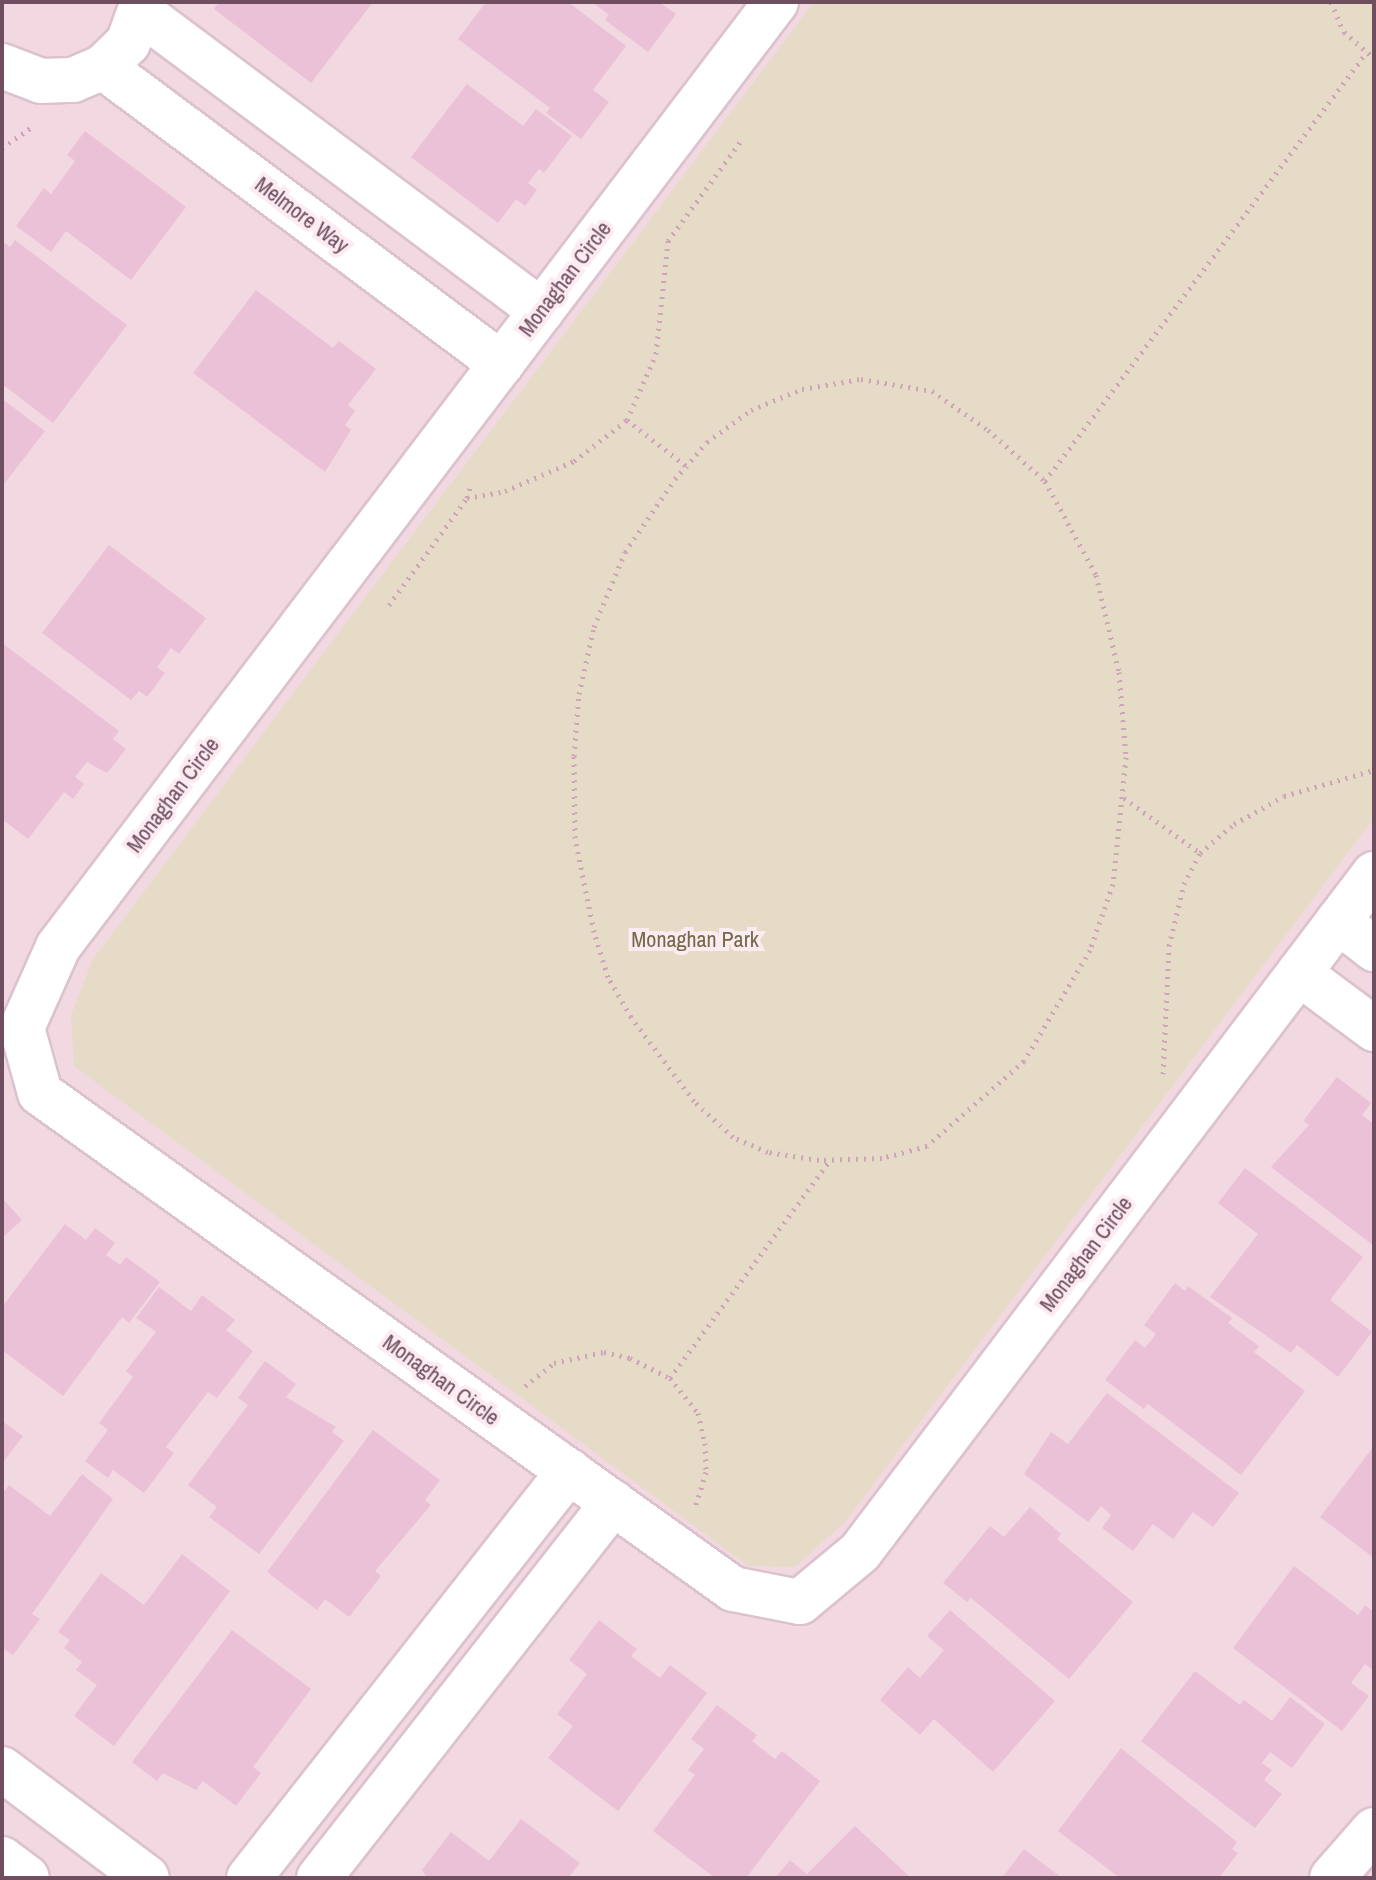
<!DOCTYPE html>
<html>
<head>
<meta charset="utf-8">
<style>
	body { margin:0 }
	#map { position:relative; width:1376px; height:1880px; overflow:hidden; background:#f9e6ec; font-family:"Archivo Narrow",sans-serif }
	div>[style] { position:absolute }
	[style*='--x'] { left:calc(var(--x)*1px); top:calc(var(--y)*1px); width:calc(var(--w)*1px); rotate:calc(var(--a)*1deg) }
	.residential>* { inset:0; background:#f2d8e1; transform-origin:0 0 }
	.green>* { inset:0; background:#e5dbc6 }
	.building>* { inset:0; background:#ebc1d7 }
	.path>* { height:5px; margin-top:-2.5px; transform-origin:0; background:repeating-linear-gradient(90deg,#cfa4bb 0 2px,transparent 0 8px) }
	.roads { filter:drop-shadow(2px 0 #dcc2ce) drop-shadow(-2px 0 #dcc2ce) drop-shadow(0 2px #dcc2ce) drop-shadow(0 -2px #dcc2ce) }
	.minor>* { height:44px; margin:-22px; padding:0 22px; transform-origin:22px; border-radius:22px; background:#fff }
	span { translate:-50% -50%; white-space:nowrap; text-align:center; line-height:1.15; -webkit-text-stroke:8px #fcebf1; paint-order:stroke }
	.street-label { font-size:22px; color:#6f4e60 }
	.park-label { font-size:22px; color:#736a48 }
	.frame { position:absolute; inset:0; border:4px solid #6f4e60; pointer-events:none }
</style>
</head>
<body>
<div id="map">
	<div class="residential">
		<div style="left:2px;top:2px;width:1372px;height:1876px"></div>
	</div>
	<div class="green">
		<div style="clip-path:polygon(814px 2px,1374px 2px,1374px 818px,845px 1522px,795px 1567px,748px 1566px,74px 1066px,71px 1015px,93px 959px)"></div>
	</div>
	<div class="building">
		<div style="clip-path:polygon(219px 2px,373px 2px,311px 83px,214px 9px)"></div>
		<div style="clip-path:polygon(486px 2px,568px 2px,626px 46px,593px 90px,609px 102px,581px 139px,546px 113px,550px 108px,458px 39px)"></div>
		<div style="clip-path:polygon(592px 2px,659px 2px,676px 14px,648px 52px,605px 20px,609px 15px)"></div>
		<div style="clip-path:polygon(467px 84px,523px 126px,536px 109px,572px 136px,544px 173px,539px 169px,528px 183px,537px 190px,525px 206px,516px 199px,498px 223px,411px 157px)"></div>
		<div style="clip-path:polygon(85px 131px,186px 207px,131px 280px,66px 231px,51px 252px,16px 226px,44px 188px,51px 194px,75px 161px,67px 155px)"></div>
		<div style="clip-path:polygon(15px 240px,127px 325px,53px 423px,2px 384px,2px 241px,10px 247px)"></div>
		<div style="clip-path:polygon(256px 290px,333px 348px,339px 341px,376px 369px,348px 405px,355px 411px,345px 425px,351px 430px,325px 472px,193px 373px)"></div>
		<div style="clip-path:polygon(2px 399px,45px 431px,4px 484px,2px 482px)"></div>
		<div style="clip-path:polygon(109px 545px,206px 618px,179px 654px,171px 648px,157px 667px,165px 673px,147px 697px,139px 691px,131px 700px,42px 633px)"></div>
		<div style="clip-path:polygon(2px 643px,119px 731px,113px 739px,126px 749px,107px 773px,87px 762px,75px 777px,84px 784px,73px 799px,64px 792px,28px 839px,2px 819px)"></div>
		<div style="clip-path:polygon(1337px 1077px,1371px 1103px,1362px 1115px,1374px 1124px,1374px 1246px,1271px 1167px,1309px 1125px,1303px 1121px)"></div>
		<div style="clip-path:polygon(1245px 1168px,1363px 1257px,1330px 1300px,1372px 1332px,1338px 1377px,1297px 1345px,1291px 1353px,1210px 1297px,1258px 1234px,1218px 1203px)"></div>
		<div style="clip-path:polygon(2px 1198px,22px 1220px,2px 1238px)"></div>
		<div style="clip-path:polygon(65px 1224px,86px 1240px,95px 1228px,115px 1243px,106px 1255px,120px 1265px,126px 1257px,160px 1282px,129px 1323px,122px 1317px,63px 1396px,2px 1350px,2px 1307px)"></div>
		<div style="clip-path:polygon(1175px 1283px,1185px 1291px,1188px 1286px,1232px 1318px,1228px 1323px,1259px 1346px,1254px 1352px,1305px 1391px,1241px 1475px,1148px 1404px,1144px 1409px,1105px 1380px,1135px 1340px,1145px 1348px,1156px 1334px,1144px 1325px)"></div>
		<div style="clip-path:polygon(159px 1287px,191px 1311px,202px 1295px,235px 1320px,226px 1330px,253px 1351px,217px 1398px,208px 1392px,166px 1447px,174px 1453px,144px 1493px,113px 1470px,108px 1478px,85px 1461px,108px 1430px,99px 1423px,133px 1377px,126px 1371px,156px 1332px,136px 1318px)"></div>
		<div style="clip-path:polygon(265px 1361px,296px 1384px,286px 1397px,336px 1427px,332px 1432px,344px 1441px,259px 1554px,209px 1517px,217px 1507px,188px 1485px,248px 1405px,238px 1398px)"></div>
		<div style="clip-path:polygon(1107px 1393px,1239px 1493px,1213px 1527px,1193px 1512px,1173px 1539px,1153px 1524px,1133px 1551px,1102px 1528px,1111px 1515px,1101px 1506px,1088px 1522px,1024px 1474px,1051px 1432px,1068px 1444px)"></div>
		<div style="clip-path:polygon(2px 1421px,23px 1436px,2px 1464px)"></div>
		<div style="clip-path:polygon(373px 1430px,440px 1480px,425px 1500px,431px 1505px,375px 1571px,381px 1576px,349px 1617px,325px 1599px,317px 1610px,267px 1572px)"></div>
		<div style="clip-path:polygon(1374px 1446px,1374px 1558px,1320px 1517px)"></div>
		<div style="clip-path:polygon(82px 1474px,113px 1499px,32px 1614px,40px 1619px,13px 1655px,2px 1648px,2px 1494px,9px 1485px,50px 1516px)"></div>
		<div style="clip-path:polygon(1030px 1507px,1061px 1534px,1057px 1539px,1133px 1602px,1069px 1679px,971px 1598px,967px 1602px,943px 1583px,990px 1526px,1004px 1537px)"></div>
		<div style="clip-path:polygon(182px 1554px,230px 1591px,114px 1746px,74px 1716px,97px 1685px,76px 1670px,82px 1662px,64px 1648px,70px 1640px,58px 1632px,101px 1573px,144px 1605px)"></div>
		<div style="clip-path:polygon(1294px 1566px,1358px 1615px,1365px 1605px,1374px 1612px,1374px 1671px,1365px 1664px,1351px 1683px,1369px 1696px,1342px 1731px,1233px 1648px)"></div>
		<div style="clip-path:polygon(950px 1610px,1055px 1701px,993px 1772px,934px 1719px,920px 1735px,880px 1700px,908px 1667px,920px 1678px,944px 1650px,927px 1636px)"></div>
		<div style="clip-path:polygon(599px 1620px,637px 1649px,631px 1656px,660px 1678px,670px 1665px,707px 1693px,618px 1811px,548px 1758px,573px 1726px,557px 1714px,587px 1674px,569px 1660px)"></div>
		<div style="clip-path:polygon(232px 1630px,311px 1689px,253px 1767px,261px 1773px,236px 1806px,203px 1781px,196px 1790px,163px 1773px,157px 1781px,132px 1762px)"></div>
		<div style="clip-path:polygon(1195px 1671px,1240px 1705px,1244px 1700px,1272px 1721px,1290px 1697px,1325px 1724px,1292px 1768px,1270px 1752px,1262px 1763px,1272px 1770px,1264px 1780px,1282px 1794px,1255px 1828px,1141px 1741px)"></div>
		<div style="clip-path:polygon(717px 1705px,757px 1735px,752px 1741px,775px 1759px,782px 1751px,820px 1781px,746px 1878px,715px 1878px,653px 1831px,695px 1775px,688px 1770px,704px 1749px,691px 1739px)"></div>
		<div style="clip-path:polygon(1121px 1748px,1237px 1842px,1232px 1849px,1238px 1853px,1219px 1878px,1120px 1878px,1058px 1831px)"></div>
		<div style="clip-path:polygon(521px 1819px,580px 1863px,568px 1878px,427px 1878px,422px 1870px,451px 1832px,489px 1861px)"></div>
		<div style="clip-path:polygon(855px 1826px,911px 1878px,775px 1878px,790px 1860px,807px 1874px)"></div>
		<div style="clip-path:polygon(1024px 1849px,1062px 1878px,1002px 1878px)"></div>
	</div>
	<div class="path">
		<div style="--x:1331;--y:2;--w:33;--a:67"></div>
		<div style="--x:1344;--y:32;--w:40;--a:41"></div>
		<div style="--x:2;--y:148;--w:39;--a:-35"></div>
		<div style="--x:861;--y:379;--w:72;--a:9.6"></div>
		<div style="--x:932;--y:391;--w:68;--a:34.9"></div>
		<div style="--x:988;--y:430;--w:76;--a:41.8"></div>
		<div style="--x:1045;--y:481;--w:107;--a:61.5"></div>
		<div style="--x:1096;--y:575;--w:100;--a:76.7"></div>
		<div style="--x:1119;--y:672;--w:85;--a:85.3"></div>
		<div style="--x:1126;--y:757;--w:128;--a:95.8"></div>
		<div style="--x:1113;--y:884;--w:70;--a:109.2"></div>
		<div style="--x:1090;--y:950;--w:129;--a:120.7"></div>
		<div style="--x:1024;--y:1061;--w:129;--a:138.8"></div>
		<div style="--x:927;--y:1146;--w:47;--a:165.1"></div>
		<div style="--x:882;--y:1158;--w:63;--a:178.2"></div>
		<div style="--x:819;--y:1160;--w:52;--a:-171.1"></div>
		<div style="--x:768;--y:1152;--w:38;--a:-157"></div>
		<div style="--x:733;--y:1137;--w:53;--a:-137.3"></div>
		<div style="--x:694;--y:1101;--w:105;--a:-126.9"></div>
		<div style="--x:631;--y:1017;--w:46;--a:-119.9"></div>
		<div style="--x:608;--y:977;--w:47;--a:-107.3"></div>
		<div style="--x:594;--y:932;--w:96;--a:-101.4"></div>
		<div style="--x:575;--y:838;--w:82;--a:-90.7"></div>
		<div style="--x:574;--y:756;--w:62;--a:-85.4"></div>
		<div style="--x:579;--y:694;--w:69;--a:-77.4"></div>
		<div style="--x:594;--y:627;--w:81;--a:-67.5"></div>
		<div style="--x:625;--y:552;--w:88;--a:-55.6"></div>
		<div style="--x:675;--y:479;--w:49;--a:-49.1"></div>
		<div style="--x:707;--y:442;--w:54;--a:-36"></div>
		<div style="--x:751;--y:410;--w:55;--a:-22.4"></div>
		<div style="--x:802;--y:389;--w:60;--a:-9.6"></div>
		<div style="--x:627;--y:420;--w:75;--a:37.9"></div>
		<div style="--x:1045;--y:481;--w:536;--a:-53.11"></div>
		<div style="--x:467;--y:498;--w:39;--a:-10"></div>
		<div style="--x:505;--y:491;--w:75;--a:-23.5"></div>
		<div style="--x:574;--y:461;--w:67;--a:-37.7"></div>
		<div style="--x:627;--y:420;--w:72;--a:-66.3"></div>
		<div style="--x:656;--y:354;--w:114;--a:-83.9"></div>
		<div style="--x:668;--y:241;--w:124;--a:-53.9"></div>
		<div style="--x:389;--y:605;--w:132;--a:-53.9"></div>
		<div style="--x:467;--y:498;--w:15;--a:-74"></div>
		<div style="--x:1124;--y:798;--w:94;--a:35.9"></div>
		<div style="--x:1163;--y:1074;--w:128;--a:-87.3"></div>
		<div style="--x:1169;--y:946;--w:64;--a:-76.4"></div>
		<div style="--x:1184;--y:884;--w:35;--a:-63"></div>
		<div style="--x:1200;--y:853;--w:45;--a:-40.5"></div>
		<div style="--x:1234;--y:824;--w:57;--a:-29.2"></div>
		<div style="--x:1284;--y:796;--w:94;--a:-16.1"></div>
		<div style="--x:670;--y:1378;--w:270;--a:-53.7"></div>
		<div style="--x:525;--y:1386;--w:37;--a:-38"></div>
		<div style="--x:554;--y:1363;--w:51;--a:-12.4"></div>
		<div style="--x:604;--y:1352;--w:27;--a:13"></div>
		<div style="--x:630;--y:1358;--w:45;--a:26.6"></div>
		<div style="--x:670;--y:1378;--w:45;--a:51.3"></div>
		<div style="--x:698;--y:1413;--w:31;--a:77"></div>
		<div style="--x:705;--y:1443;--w:29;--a:88"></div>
		<div style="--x:706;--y:1472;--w:37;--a:107"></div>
	</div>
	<div class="roads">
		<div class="minor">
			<div style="--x:776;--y:2;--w:1187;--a:127.23"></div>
			<div style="--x:58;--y:947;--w:89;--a:114"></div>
			<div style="--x:22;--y:1028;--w:67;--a:74.5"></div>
			<div style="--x:40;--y:1093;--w:852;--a:35.59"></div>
			<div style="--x:733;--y:1589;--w:68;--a:11"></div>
			<div style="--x:800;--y:1602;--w:78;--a:-39.8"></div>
			<div style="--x:860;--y:1552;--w:851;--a:-52.83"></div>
			<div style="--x:143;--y:14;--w:497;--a:36.7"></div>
			<div style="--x:2;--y:66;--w:42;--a:21"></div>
			<div style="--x:41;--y:81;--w:32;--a:-2"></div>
			<div style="--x:73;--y:80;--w:33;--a:-23"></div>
			<div style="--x:103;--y:67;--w:35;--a:-44"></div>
			<div style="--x:128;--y:43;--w:44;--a:-69.9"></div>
			<div style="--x:103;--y:67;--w:497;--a:36.7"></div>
			<div style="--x:1338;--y:921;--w:46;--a:37.9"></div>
			<div style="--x:1299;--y:973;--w:94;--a:36.7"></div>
			<div style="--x:2;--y:1769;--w:181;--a:36.9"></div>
			<div style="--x:2;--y:1859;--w:31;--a:37"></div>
			<div style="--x:249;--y:1878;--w:518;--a:-51.82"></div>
			<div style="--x:319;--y:1878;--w:477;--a:-51.9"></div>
			<div style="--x:1332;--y:1878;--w:64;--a:-48.8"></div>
		</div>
	</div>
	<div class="street-label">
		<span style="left:302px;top:215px;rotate:37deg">Melmore Way</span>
		<span style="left:565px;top:279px;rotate:-53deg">Monaghan Circle</span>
		<span style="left:173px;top:795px;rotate:-53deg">Monaghan Circle</span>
		<span style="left:1086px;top:1254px;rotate:-53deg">Monaghan Circle</span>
		<span style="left:441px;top:1380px;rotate:36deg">Monaghan Circle</span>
	</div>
	<div class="park-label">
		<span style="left:695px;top:940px">Monaghan Park</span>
	</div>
	<div class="frame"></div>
</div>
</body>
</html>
